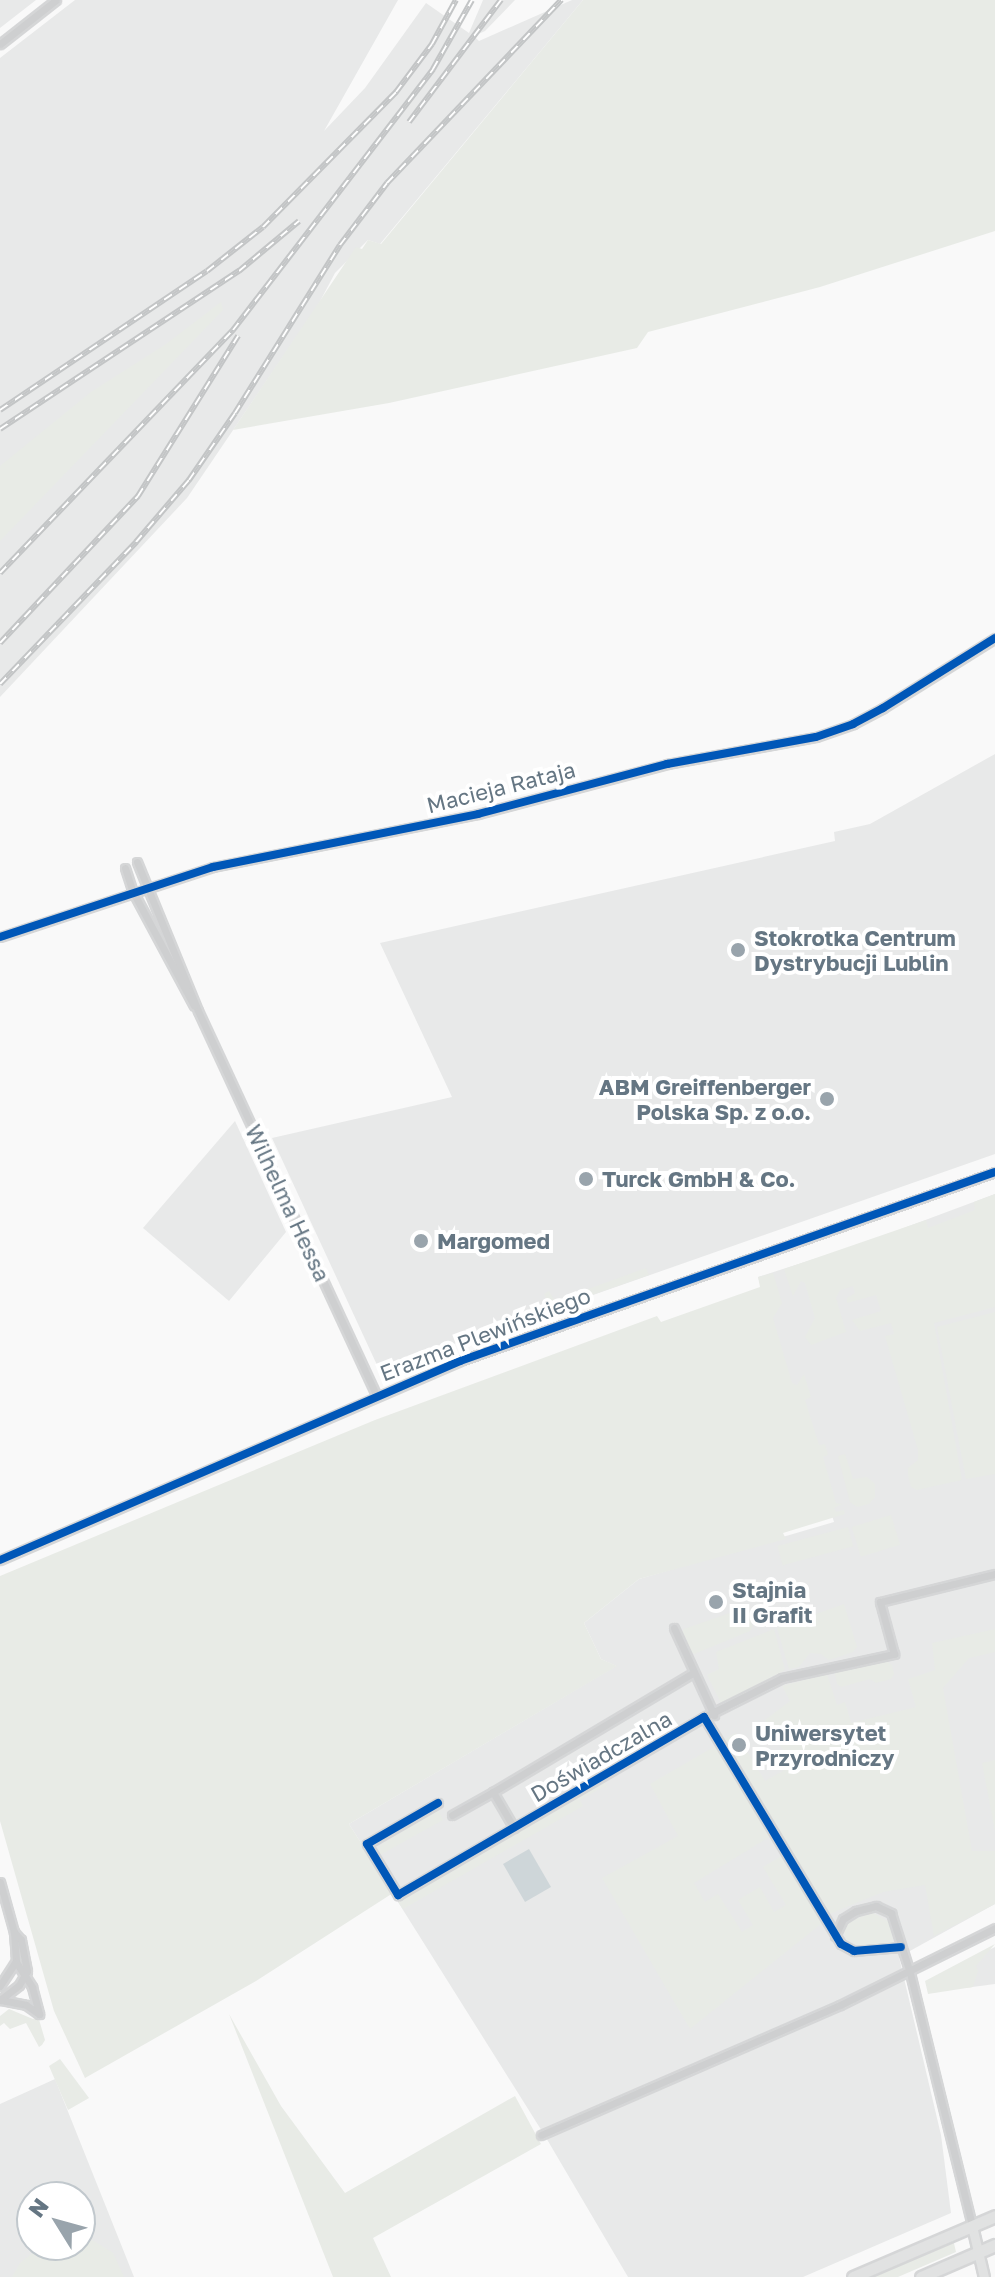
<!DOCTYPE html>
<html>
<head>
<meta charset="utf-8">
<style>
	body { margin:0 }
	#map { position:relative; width:995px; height:2277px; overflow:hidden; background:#f9f9f9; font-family:"Golos Text",sans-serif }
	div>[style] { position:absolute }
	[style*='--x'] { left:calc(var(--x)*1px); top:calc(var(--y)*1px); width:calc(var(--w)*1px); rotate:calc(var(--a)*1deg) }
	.built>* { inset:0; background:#e8e9e9 }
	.green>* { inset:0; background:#e8ebe6; transform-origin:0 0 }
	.water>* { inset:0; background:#ced6d9; transform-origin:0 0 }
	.roads { filter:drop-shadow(2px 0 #d5d6d7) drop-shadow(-2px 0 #d5d6d7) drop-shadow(0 2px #d5d6d7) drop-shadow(0 -2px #d5d6d7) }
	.street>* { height:7px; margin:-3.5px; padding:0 3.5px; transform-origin:3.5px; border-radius:3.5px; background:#cecfd0 }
	.secondary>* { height:9px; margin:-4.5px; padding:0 4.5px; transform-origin:4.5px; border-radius:4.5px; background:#e1e2e2 }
	.primary>* { height:11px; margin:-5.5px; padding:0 5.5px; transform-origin:5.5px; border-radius:5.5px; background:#e1e2e2 }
	.rail>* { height:6px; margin-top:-3px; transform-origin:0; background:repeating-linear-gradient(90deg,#fff 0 9px,#c3c5c6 0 18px); box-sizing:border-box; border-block:2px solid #c3c5c6 }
	.cycleway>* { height:8px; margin:-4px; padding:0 4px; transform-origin:4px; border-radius:4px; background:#0057b8 }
	.dots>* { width:22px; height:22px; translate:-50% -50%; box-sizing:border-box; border:4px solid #fff; border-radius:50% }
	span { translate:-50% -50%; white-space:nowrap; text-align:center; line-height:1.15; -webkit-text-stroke:8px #fff; paint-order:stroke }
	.street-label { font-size:22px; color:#657683 }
	.poi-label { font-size:22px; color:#657683; font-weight:700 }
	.left { translate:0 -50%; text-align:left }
	.right { translate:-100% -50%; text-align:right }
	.north { position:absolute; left:16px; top:2181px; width:80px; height:80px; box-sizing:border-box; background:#fff; border:2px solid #c1c8cd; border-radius:50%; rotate:307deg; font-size:22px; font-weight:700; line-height:32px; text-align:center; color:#657683 }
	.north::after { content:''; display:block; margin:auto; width:28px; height:36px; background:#99a4ac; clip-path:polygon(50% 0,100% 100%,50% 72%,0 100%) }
</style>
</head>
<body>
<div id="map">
	<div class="built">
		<div style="clip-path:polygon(0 0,36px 0,0 28px)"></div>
		<div style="clip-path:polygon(75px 0,398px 0,324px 131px,365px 88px,426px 3px,469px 33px,483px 0,515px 0,485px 31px,474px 36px,479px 41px,572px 0,583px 0,380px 244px,368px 240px,335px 273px,318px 305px,187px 498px,0 697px,0 58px)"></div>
		<div style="clip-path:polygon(995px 754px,995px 1154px,385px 1368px,377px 1365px,272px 1138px,452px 1097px,380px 943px,835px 841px,834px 832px,870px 824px)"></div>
		<div style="clip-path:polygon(235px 1121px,286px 1232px,229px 1301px,143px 1228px)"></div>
		<div style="clip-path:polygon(995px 1194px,995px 1904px,899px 1957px,941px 2135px,951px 2213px,803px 2277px,628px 2277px,545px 2136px,349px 1824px,616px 1666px,601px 1659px,584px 1623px,639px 1579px,834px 1522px,758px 1277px,861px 1244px)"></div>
		<div style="clip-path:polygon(995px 1947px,995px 1984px,965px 1988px,979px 1955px)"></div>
		<div style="clip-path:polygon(evenodd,55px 2079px,134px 2277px,0 2277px,0 2104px,55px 2079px,32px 2197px,80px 2197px,80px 2245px,32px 2245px,32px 2197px)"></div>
	</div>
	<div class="green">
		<div style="clip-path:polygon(583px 0,995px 0,995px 231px,820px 287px,648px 332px,637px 348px,389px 403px,233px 430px,356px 247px,362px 249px,368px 240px,381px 244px)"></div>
		<div style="clip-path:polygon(221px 302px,223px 310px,0 541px,0 466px,91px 392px,166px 344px)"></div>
		<div style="clip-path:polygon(995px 1194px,995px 1307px,934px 1323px,962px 1480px,917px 1490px,911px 1487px,908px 1475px,908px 1468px,918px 1460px,918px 1450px,885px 1336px,894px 1334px,891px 1323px,860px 1331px,852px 1320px,881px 1311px,876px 1295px,847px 1303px,847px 1298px,855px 1293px,853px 1286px,840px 1290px,836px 1298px,846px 1332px,811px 1345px,805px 1337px,815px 1318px,805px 1283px,801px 1281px,793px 1296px,784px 1269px,926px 1220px,928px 1228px,975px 1210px,974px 1202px)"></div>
		<div style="clip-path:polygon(646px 1268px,649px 1275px,552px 1309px,544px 1294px,549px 1291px,555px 1301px)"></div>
		<div style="clip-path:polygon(773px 1273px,782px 1303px,773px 1318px,792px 1383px,797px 1385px,804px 1374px,811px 1397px,805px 1400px,819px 1445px,825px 1444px,828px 1455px,823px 1457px,836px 1503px,842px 1504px,834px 1508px,836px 1512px,844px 1510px,845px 1514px,783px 1533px,786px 1539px,639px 1579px,584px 1623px,601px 1659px,617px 1666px,349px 1824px,393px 1893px,256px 1981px,85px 2078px,54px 2011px,0 1821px,0 1576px,375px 1420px,657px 1316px,661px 1322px,760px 1287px,758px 1277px)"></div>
		<div style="clip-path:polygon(995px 1312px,995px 1474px,966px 1479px,937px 1327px)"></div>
		<div style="clip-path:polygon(845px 1454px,853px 1479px,867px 1477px,875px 1484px,875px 1497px,869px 1504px,857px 1507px,850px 1502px,838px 1456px)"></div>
		<div style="left:891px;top:1515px;width:31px;height:41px;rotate:73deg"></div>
		<div style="left:848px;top:1527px;width:20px;height:73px;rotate:75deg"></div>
		<div style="clip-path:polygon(844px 1604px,857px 1647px,853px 1652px,829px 1660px,821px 1654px,810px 1653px,799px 1667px,789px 1669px,777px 1628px)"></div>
		<div style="clip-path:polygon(744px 1608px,753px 1626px,750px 1631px,694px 1654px,688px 1651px,681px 1635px,684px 1629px)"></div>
		<div style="clip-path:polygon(774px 1629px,785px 1670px,721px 1703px,707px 1675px,719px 1669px,716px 1652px)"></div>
		<div style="clip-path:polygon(995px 1629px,995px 1652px,969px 1658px,943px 1688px,972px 1851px,995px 1851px,995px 1904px,934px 1936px,925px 1885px,883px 1892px,827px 1915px,722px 1740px,736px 1733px,765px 1781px,783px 1771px,775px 1758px,784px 1752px,765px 1720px,790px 1701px,782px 1686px,827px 1674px,837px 1705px,845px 1702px,851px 1723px,916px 1707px,908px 1679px,935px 1670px,932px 1643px)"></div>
		<div style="clip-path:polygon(885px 1660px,892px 1665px,894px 1674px,891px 1679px,876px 1683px,870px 1679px,841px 1687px,837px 1684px,835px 1674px,838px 1667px)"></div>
		<div style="clip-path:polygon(717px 1745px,771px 1836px,694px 1883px,705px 1902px,718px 1894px,742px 1932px,753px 1925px,738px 1900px,760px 1887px,774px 1912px,786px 1905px,763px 1867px,783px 1855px,822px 1923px,690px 2029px,602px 1878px,678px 1836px,650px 1784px)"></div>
		<div style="clip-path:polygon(995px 1760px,995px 1831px,982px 1763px)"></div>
		<div style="clip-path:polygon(604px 1778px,608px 1791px,605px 1786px,580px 1800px,583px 1806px,403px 1909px,396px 1899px)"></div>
		<div style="clip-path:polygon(438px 1810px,443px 1820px,378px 1856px,380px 1845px)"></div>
		<div style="clip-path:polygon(873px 1913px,891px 1923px,893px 1943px,861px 1946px,846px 1939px,844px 1930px,850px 1921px)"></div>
		<div style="clip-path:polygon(995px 1944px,976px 1966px,978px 1971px,973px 1987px,928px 1994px,925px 1981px)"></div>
		<div style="clip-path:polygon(9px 2009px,33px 2019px,38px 2016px,45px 2040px,42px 2045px,39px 2047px,26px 2023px,10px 2029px,4px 2023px,0 2026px,0 2016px)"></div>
		<div style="clip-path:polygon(229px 2014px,281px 2106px,345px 2193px,515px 2096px,541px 2144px,373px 2238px,391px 2277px,333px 2277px)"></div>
		<div style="clip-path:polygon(60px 2059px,89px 2098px,68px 2110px,49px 2066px)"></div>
		<div style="clip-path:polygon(80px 2238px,94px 2241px,113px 2253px,124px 2277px,12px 2277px,20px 2263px,36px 2250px,48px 2245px,80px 2245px)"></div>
		<div style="clip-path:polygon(953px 2239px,956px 2252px,898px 2277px,865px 2277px)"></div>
	</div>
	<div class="water">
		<div style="left:529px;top:1849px;width:44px;height:30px;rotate:60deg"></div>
	</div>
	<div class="roads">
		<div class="street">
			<div style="--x:0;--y:44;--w:71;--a:-38.2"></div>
			<div style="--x:137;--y:862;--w:161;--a:67.7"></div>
			<div style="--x:198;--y:1011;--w:423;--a:65.1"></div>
			<div style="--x:125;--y:868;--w:25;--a:72"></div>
			<div style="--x:133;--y:892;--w:129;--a:61.8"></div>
			<div style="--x:0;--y:937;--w:224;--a:-18.2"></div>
			<div style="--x:213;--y:867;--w:270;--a:-11.3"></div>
			<div style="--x:478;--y:814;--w:196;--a:-14.8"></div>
			<div style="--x:667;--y:764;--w:151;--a:-10.3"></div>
			<div style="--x:816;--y:737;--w:39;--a:-19"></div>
			<div style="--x:853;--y:724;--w:34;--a:-28"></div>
			<div style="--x:883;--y:708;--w:132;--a:-32"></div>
			<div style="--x:0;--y:1560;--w:501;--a:-23.39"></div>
			<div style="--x:460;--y:1361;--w:567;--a:-19.46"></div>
			<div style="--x:674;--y:1628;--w:96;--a:65.3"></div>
			<div style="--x:704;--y:1717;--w:87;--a:-26.6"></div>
			<div style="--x:782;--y:1678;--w:115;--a:-12.1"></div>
			<div style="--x:894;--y:1654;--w:54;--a:-105.1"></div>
			<div style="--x:880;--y:1602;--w:118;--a:-13.7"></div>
			<div style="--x:438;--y:1803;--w:82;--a:150"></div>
			<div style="--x:367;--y:1844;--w:60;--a:58.7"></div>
			<div style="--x:398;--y:1895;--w:354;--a:-30.2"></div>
			<div style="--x:704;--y:1717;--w:265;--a:58.9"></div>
			<div style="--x:841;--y:1944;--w:15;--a:28"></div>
			<div style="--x:854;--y:1951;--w:47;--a:-4.9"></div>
			<div style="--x:452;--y:1815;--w:47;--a:-29.3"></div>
			<div style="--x:514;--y:1828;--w:42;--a:-120.3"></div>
			<div style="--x:493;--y:1792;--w:234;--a:-30.8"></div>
			<div style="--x:0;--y:1882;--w:52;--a:74.4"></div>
			<div style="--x:14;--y:1932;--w:29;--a:86"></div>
			<div style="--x:16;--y:1961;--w:30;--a:123"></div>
			<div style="--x:835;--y:1936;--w:19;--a:-65"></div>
			<div style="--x:843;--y:1919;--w:15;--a:-32"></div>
			<div style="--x:856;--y:1911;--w:21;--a:-14"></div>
			<div style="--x:876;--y:1906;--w:17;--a:25"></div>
			<div style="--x:891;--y:1913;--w:63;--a:72.4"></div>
			<div style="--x:910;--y:1973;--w:260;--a:76.2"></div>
			<div style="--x:16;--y:1962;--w:30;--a:57"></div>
			<div style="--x:32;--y:1987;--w:28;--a:75"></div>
			<div style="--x:0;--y:2000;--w:24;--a:-38"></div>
			<div style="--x:19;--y:1985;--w:16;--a:-60"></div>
			<div style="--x:27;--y:1971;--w:32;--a:-101"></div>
			<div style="--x:21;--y:1940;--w:11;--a:-131"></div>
			<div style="--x:1;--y:2000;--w:25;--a:11"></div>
			<div style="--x:26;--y:2005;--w:16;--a:35"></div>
			<div style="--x:541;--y:2135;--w:326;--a:-23.5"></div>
			<div style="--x:840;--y:2005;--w:173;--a:-26.4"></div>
		</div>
		<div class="secondary">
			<div style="--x:972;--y:2226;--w:52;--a:76.8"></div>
		</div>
		<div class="primary">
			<div style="--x:853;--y:2277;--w:155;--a:-23.2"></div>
			<div style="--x:921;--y:2277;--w:81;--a:-23.4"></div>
		</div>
	</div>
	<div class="rail">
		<div style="--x:409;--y:122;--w:153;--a:-53"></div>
		<div style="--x:0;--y:410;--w:249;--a:-33.9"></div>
		<div style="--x:207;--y:271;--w:71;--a:-38.2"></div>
		<div style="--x:263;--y:227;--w:190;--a:-45.4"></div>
		<div style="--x:396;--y:92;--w:60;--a:-53.1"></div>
		<div style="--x:432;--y:44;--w:50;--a:-61.4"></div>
		<div style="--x:0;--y:429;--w:287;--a:-33.5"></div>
		<div style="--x:239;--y:271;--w:78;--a:-39.8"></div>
		<div style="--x:0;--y:573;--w:337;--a:-46.2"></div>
		<div style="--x:233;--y:330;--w:329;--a:-52.5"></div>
		<div style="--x:433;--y:69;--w:79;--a:-60.5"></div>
		<div style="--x:0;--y:643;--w:202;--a:-46.8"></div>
		<div style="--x:138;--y:496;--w:189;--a:-58"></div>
		<div style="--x:0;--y:684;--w:197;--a:-46.2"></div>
		<div style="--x:136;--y:542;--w:82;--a:-49.5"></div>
		<div style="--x:189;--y:480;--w:81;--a:-55.5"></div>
		<div style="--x:235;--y:413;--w:198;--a:-58"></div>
		<div style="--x:340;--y:245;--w:78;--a:-52.8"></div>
		<div style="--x:387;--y:183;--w:253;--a:-46.4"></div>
	</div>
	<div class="cycleway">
		<div style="--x:0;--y:937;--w:224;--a:-18.2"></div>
		<div style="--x:213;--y:867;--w:270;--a:-11.3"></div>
		<div style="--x:478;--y:814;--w:196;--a:-14.8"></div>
		<div style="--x:667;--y:764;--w:151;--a:-10.3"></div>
		<div style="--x:816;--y:737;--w:39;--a:-19"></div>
		<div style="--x:853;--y:724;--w:34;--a:-28"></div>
		<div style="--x:883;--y:708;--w:132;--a:-32"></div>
		<div style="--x:0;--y:1560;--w:501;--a:-23.39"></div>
		<div style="--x:460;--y:1361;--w:567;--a:-19.46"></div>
		<div style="--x:438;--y:1803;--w:82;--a:150"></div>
		<div style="--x:367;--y:1844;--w:60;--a:58.7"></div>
		<div style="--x:398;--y:1895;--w:354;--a:-30.2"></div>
		<div style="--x:704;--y:1717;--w:265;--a:58.9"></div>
		<div style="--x:841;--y:1944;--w:15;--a:28"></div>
		<div style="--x:854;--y:1951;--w:47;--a:-4.9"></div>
	</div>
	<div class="dots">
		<div style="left:738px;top:950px;background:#99a4ac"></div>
		<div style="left:827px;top:1099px;background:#99a4ac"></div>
		<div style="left:586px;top:1179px;background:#99a4ac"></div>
		<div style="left:421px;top:1241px;background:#99a4ac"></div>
		<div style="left:716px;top:1602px;background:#99a4ac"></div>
		<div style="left:739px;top:1745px;background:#99a4ac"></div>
	</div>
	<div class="street-label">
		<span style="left:501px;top:787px;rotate:-14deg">Macieja Rataja</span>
		<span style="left:288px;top:1203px;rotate:65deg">Wilhelma Hessa</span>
		<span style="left:485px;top:1334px;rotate:-21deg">Erazma Plewińskiego</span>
		<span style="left:601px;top:1756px;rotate:-30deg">Doświadczalna</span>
	</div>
	<div class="poi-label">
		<span class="left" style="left:754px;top:950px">Stokrotka Centrum<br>Dystrybucji Lublin</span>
		<span class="right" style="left:811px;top:1099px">ABM Greiffenberger<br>Polska Sp. z o.o.</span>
		<span class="left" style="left:602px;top:1179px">Turck GmbH &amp; Co.</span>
		<span class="left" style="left:437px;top:1241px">Margomed</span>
		<span class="left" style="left:732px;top:1602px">Stajnia<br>II Grafit</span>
		<span class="left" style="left:755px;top:1745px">Uniwersytet<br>Przyrodniczy</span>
	</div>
	<div class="north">N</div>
</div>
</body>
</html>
